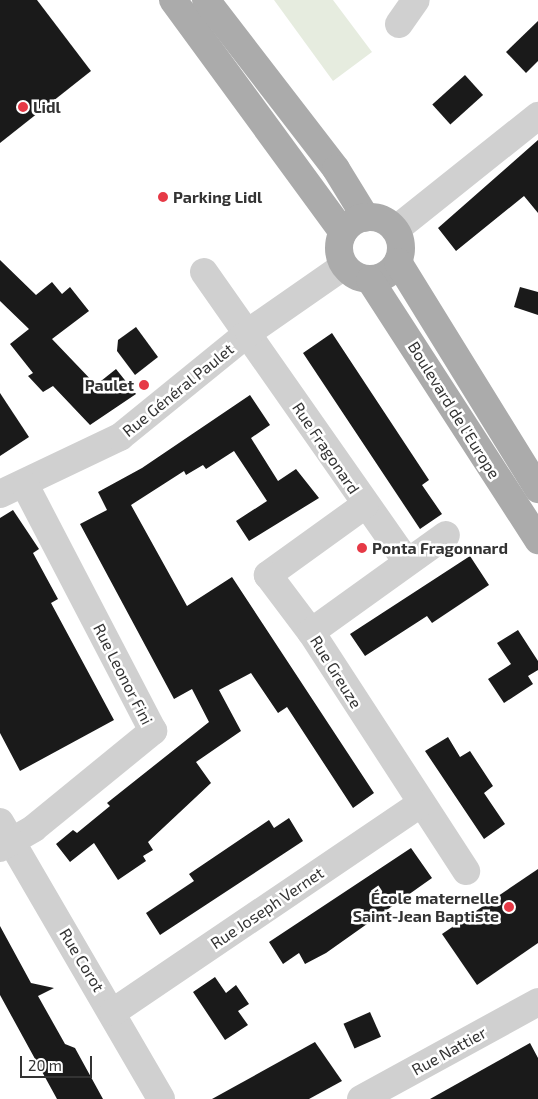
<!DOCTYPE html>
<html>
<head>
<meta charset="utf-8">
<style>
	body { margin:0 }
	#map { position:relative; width:538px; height:1099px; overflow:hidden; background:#fff; font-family:"Exo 2",sans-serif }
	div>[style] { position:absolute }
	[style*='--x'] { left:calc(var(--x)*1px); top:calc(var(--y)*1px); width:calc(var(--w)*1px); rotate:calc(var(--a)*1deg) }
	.green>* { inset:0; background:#e6ecdf }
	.building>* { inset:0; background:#1a1a1a; transform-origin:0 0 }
	.minor>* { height:28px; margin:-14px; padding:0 14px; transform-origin:14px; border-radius:14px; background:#d0d0d0 }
	.major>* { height:28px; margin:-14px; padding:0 14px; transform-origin:14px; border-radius:14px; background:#ababab }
	.major>.ring { margin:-14px; padding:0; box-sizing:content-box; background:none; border:28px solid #ababab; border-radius:50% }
	.dots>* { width:14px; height:14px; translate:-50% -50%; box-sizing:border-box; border:2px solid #fff; border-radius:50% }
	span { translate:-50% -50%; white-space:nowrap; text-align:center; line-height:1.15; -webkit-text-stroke:5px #fff; paint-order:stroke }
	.poi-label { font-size:16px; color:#333; font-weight:700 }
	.left { translate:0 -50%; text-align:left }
	.right { translate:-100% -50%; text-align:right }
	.street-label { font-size:16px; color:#333 }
	.scale { position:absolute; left:20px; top:1056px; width:72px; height:22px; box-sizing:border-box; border:2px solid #333; border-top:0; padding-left:6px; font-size:15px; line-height:18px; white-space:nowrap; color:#333; -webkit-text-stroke:4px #fff; paint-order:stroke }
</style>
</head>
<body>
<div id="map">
	<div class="green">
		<div style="clip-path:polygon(274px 0,333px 0,372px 52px,333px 81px)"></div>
	</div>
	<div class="building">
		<div style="clip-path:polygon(0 0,37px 0,91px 71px,0 143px)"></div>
		<div style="clip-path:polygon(538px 21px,538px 61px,526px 73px,506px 52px)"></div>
		<div style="left:465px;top:75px;width:27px;height:44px;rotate:48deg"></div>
		<div style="clip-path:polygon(538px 140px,538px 213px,524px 196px,456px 251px,438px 228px)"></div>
		<div style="clip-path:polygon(0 260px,36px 295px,52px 282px,62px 294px,70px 287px,89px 311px,52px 339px,96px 385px,116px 369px,136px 394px,90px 425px,53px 386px,43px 392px,28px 376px,33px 373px,10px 344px,29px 329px,0 301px)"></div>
		<div style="clip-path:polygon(520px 287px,538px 292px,538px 315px,514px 307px)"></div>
		<div style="clip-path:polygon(136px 327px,158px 357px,135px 375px,117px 351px,118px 340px)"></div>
		<div style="clip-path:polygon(332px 333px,429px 480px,422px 485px,442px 514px,420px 529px,303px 353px)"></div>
		<div style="clip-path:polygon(0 393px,29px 437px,0 456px)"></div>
		<div style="clip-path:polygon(250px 395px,270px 425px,251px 438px,278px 481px,296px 469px,319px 498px,249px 541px,236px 521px,267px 501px,234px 451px,206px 469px,203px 465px,186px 475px,184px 471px,131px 505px,187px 606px,232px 577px,374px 793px,353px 808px,287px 707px,278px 713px,251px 673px,219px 690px,241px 731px,196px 762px,211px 783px,148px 842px,153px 850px,143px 856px,146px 861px,118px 880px,94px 843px,70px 862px,56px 844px,73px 830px,77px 833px,110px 806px,107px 803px,209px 722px,192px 689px,174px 699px,80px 524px,107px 510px,98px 492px,142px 468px)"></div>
		<div style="clip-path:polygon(13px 510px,39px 549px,33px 553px,58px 599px,51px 603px,114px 720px,20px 771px,0 733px,0 518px)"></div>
		<div style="clip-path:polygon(470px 556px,489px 585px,432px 623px,427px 616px,365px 656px,350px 634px)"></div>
		<div style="clip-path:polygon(518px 630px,538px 661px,538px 670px,528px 676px,533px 684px,504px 703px,488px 679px,511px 664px,497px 643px)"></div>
		<div style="clip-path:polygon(448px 737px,460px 757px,470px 751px,493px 786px,484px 793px,505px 824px,484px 839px,425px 751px)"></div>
		<div style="clip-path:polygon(289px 818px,303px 841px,160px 935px,146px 913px,194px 881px,189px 874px,269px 820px,274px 828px)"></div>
		<div style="clip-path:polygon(411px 848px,432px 878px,326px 953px,305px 964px,299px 953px,283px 964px,269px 942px)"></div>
		<div style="clip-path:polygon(538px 869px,538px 943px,477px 985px,442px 934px)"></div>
		<div style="clip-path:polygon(0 926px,31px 983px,54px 988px,38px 996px,65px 1044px,75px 1048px,103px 1099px,57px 1099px,0 995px)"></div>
		<div style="clip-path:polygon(215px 977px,226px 993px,236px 985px,249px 1004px,238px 1011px,248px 1025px,225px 1040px,193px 992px)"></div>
		<div style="left:370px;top:1012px;width:27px;height:29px;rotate:66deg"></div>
		<div style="clip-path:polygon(315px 1042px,342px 1081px,309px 1099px,212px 1099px)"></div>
		<div style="clip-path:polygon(530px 1043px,538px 1058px,538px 1099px,430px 1099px)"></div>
	</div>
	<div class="minor">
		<div style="--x:399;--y:24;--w:29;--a:-55"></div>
		<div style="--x:395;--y:230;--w:183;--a:-38.6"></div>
		<div style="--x:204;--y:272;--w:354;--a:55"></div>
		<div style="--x:0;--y:494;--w:133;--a:-25.4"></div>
		<div style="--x:120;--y:437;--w:166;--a:-39.1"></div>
		<div style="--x:249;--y:332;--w:116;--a:-34.8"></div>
		<div style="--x:365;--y:505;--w:120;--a:144.2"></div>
		<div style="--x:268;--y:575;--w:71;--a:53"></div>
		<div style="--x:311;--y:632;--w:285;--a:57"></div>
		<div style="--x:311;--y:632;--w:166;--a:-35.7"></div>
		<div style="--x:0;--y:822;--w:320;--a:59.8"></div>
		<div style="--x:0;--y:848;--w:39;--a:-30"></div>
		<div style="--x:34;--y:828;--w:154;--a:-39.2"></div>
		<div style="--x:153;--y:731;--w:277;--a:-117.5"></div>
		<div style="--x:113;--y:1012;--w:371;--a:-34.1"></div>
		<div style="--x:361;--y:1099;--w:202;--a:-28.7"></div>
	</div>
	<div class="major">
		<div style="--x:173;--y:0;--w:288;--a:53.8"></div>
		<div style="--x:206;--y:0;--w:213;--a:52.4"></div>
		<div style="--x:336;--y:169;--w:57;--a:58.5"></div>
		<div class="ring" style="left:339px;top:217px;width:34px;height:34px"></div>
		<div style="--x:398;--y:262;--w:267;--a:58.3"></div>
		<div style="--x:370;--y:280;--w:310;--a:57.1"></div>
	</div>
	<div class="dots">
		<div style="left:23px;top:107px;background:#e63946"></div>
		<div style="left:163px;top:197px;background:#e63946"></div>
		<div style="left:144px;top:385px;background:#e63946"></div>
		<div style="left:362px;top:548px;background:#e63946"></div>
		<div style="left:509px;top:907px;background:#e63946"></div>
	</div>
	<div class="poi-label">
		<span class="left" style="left:33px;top:107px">Lidl</span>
		<span class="left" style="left:173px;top:197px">Parking Lidl</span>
		<span class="right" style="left:134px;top:385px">Paulet</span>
		<span class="left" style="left:372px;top:548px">Ponta Fragonnard</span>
		<span class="right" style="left:499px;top:907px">École maternelle<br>Saint-Jean Baptiste</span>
	</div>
	<div class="street-label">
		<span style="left:178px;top:390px;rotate:-39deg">Rue Général Paulet</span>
		<span style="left:454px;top:410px;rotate:58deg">Boulevard de l'Europe</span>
		<span style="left:326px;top:448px;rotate:56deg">Rue Fragonard</span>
		<span style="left:336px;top:672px;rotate:58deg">Rue Greuze</span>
		<span style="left:123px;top:674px;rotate:63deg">Rue Leonor Fini</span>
		<span style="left:267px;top:908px;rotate:-34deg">Rue Joseph Vernet</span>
		<span style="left:82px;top:960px;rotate:59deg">Rue Corot</span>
		<span style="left:449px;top:1051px;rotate:-29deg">Rue Nattier</span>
	</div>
	<div class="scale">20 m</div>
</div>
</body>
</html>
